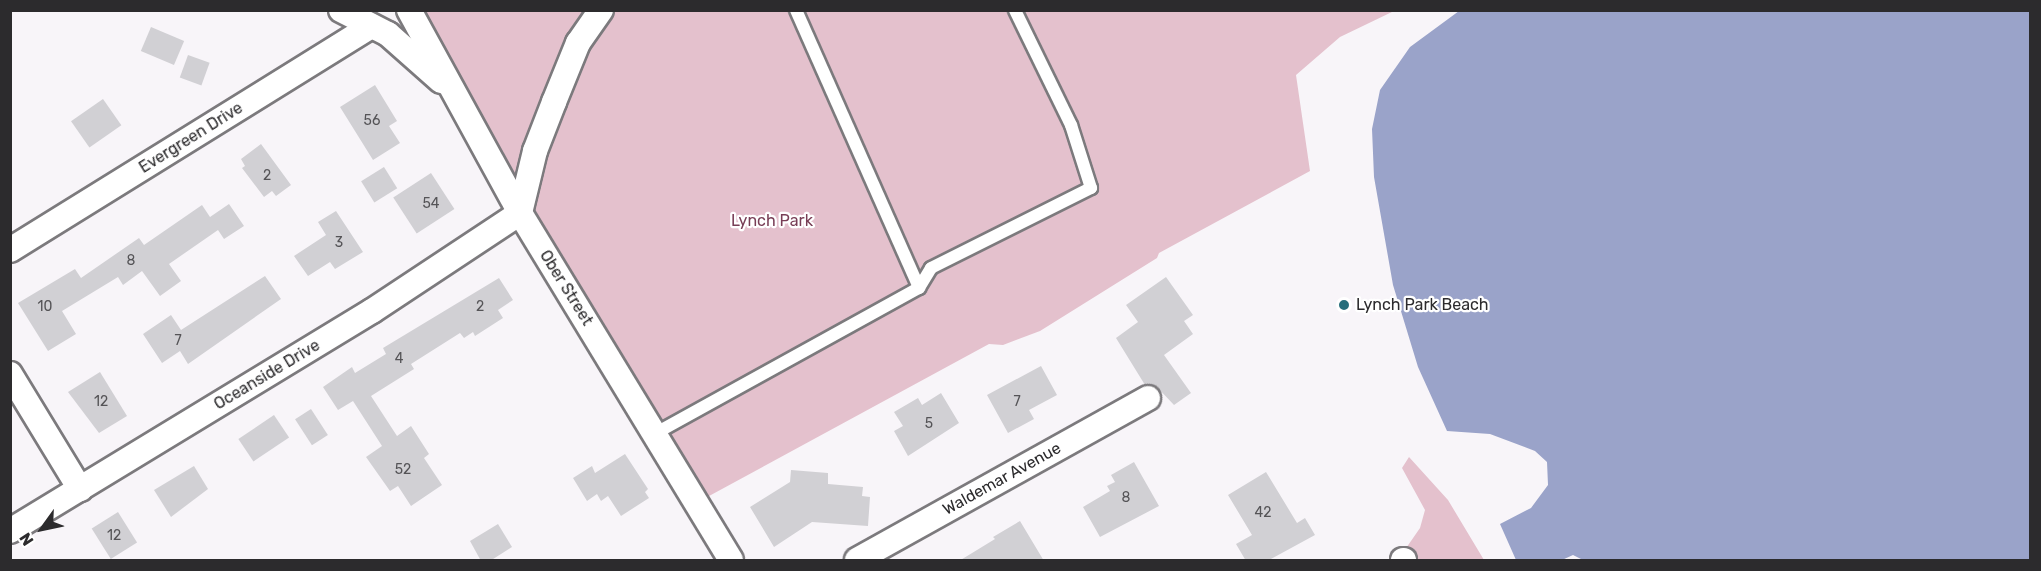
<!DOCTYPE html>
<html>
<head>
<meta charset="utf-8">
<style>
	body { margin:0 }
	#map { position:relative; width:2041px; height:571px; overflow:hidden; background:#f8f5f9; font-family:Rubik,sans-serif }
	div>[style] { position:absolute }
	[style*='--x'] { left:calc(var(--x)*1px); top:calc(var(--y)*1px); width:calc(var(--w)*1px); rotate:calc(var(--a)*1deg) }
	.green>* { inset:0; background:#e4c1cd }
	.water>* { inset:0; background:#9aa3c9 }
	.building>* { inset:0; background:#d1d0d4; transform-origin:0 0 }
	.roads { filter:drop-shadow(2px 0 #7c7a7d) drop-shadow(-2px 0 #7c7a7d) drop-shadow(0 2px #7c7a7d) drop-shadow(0 -2px #7c7a7d) }
	.lane>* { height:12px; margin:-6px; padding:0 6px; transform-origin:6px; border-radius:6px; background:#fff }
	.street>* { height:24px; margin:-12px; padding:0 12px; transform-origin:12px; border-radius:12px; background:#fff }
	.dots>* { width:16px; height:16px; translate:-50% -50%; box-sizing:border-box; border:3px solid #fff; border-radius:50% }
	span { translate:-50% -50%; white-space:nowrap; text-align:center; line-height:1.15; -webkit-text-stroke:4.5px #fff; paint-order:stroke }
	.number-label { font-size:14px; color:#555457 }
	.number-label span { -webkit-text-stroke-width:0 }
	.street-label { font-size:16px; color:#2c2b2d }
	.park-label { font-size:16px; color:#783e56 }
	.poi-label { font-size:16px; color:#2c2b2d }
	.left { translate:0 -50%; text-align:left }
	.frame { position:absolute; inset:0; border:12px solid #2c2b2d; pointer-events:none }
	.north { position:absolute; left:12px; top:499px; width:60px; height:60px; -webkit-text-stroke:4px #fff; paint-order:stroke; rotate:237deg; font-size:16px; font-weight:700; line-height:24px; text-align:center; color:#2c2b2d }
	.north::after { content:''; display:block; margin:auto; width:21px; height:27px; background:#2c2b2d; clip-path:polygon(50% 0,100% 100%,50% 72%,0 100%) }
</style>
</head>
<body>
<div id="map">
	<div class="green">
		<div style="clip-path:polygon(410px 11px,1394px 11px,1340px 37px,1296px 75px,1310px 171px,1159px 253px,1157px 258px,1040px 331px,1003px 345px,989px 344px,698px 502px)"></div>
		<div style="clip-path:polygon(1409px 457px,1448px 500px,1484px 560px,1407px 560px,1402px 554px,1420px 528px,1425px 510px,1402px 468px)"></div>
	</div>
	<div class="water">
		<div style="clip-path:polygon(1459px 11px,2030px 11px,2030px 560px,1583px 560px,1573px 555px,1562px 560px,1516px 560px,1500px 524px,1531px 508px,1548px 485px,1547px 462px,1535px 451px,1490px 434px,1447px 431px,1418px 367px,1393px 285px,1374px 177px,1372px 129px,1380px 90px,1410px 47px)"></div>
	</div>
	<div class="building">
		<div style="left:151px;top:27px;width:36px;height:26px;rotate:23deg"></div>
		<div style="left:188px;top:55px;width:23px;height:24px;rotate:20deg"></div>
		<div style="clip-path:polygon(375px 85px,397px 121px,389px 126px,400px 143px,373px 160px,340px 107px)"></div>
		<div style="left:103px;top:99px;width:32px;height:39px;rotate:55deg"></div>
		<div style="clip-path:polygon(261px 144px,291px 185px,276px 196px,272px 191px,264px 197px,242px 168px,245px 166px,241px 159px)"></div>
		<div style="left:384px;top:167px;width:25px;height:27px;rotate:58deg"></div>
		<div style="left:431px;top:173px;width:43px;height:45px;rotate:57deg"></div>
		<div style="clip-path:polygon(229px 204px,244px 226px,224px 239px,218px 230px,169px 264px,181px 281px,160px 296px,142px 271px,123px 285px,118px 277px,62px 311px,76px 334px,48px 351px,18px 303px,75px 269px,81px 278px,139px 238px,144px 245px,202px 205px,210px 217px)"></div>
		<div style="clip-path:polygon(336px 211px,363px 252px,335px 269px,330px 262px,308px 276px,294px 256px,326px 235px,318px 222px)"></div>
		<div style="clip-path:polygon(265px 276px,281px 299px,188px 364px,180px 351px,162px 363px,143px 334px,171px 315px,181px 330px)"></div>
		<div style="clip-path:polygon(1166px 277px,1193px 315px,1184px 321px,1193px 334px,1164px 355px,1191px 393px,1174px 405px,1156px 386px,1145px 385px,1116px 338px,1138px 322px,1126px 305px)"></div>
		<div style="clip-path:polygon(499px 278px,513px 300px,498px 310px,503px 318px,475px 336px,473px 332px,464px 338px,460px 333px,411px 364px,414px 369px,371px 396px,397px 436px,411px 426px,429px 454px,424px 458px,442px 485px,411px 506px,398px 486px,390px 491px,366px 457px,382px 446px,353px 401px,338px 410px,323px 387px,352px 367px,355px 373px,386px 354px,383px 348px)"></div>
		<div style="clip-path:polygon(1041px 366px,1057px 395px,1029px 410px,1034px 419px,1008px 433px,987px 395px)"></div>
		<div style="clip-path:polygon(100px 372px,127px 416px,99px 433px,68px 392px)"></div>
		<div style="clip-path:polygon(941px 393px,959px 423px,908px 456px,894px 431px,903px 426px,894px 412px,918px 398px,922px 405px)"></div>
		<div style="left:311px;top:409px;width:31px;height:19px;rotate:57deg"></div>
		<div style="left:274px;top:415px;width:27px;height:43px;rotate:56deg"></div>
		<div style="clip-path:polygon(625px 454px,648px 489px,645px 492px,649px 498px,621px 516px,608px 496px,601px 501px,597px 494px,587px 501px,573px 478px,592px 466px,595px 473px)"></div>
		<div style="clip-path:polygon(1134px 462px,1159px 506px,1100px 537px,1083px 507px,1110px 491px,1107px 486px,1115px 482px,1111px 475px)"></div>
		<div style="clip-path:polygon(194px 466px,208px 489px,171px 517px,154px 490px)"></div>
		<div style="clip-path:polygon(791px 470px,828px 473px,828px 484px,863px 487px,862px 496px,870px 497px,868px 526px,812px 522px,774px 547px,750px 507px,790px 482px)"></div>
		<div style="clip-path:polygon(1266px 472px,1297px 523px,1305px 518px,1315px 535px,1267px 561px,1246px 561px,1236px 544px,1252px 535px,1228px 495px)"></div>
		<div style="left:118px;top:512px;width:36px;height:31px;rotate:58deg"></div>
		<div style="clip-path:polygon(1020px 521px,1044px 561px,959px 561px,995px 539px,993px 537px)"></div>
		<div style="clip-path:polygon(498px 524px,512px 547px,490px 561px,481px 561px,470px 541px)"></div>
	</div>
	<div class="roads">
		<div class="lane">
			<div style="--x:796;--y:10;--w:304;--a:66.1"></div>
			<div style="--x:656;--y:433;--w:300;--a:-28.9"></div>
			<div style="--x:919;--y:288;--w:23;--a:-59"></div>
			<div style="--x:931;--y:268;--w:179;--a:-26.6"></div>
			<div style="--x:1091;--y:188;--w:66;--a:-107.6"></div>
			<div style="--x:1071;--y:125;--w:128;--a:-116"></div>
		</div>
		<div class="street">
			<div style="--x:341;--y:10;--w:53;--a:27.1"></div>
			<div style="--x:388;--y:34;--w:71;--a:41.6"></div>
			<div style="--x:409;--y:10;--w:231;--a:61.3"></div>
			<div style="--x:520;--y:213;--w:406;--a:58.7"></div>
			<div style="--x:10;--y:250;--w:425;--a:-31.8"></div>
			<div style="--x:10;--y:374;--w:135;--a:58.7"></div>
			<div style="--x:10;--y:531;--w:424;--a:-31.3"></div>
			<div style="--x:372;--y:311;--w:178;--a:-33.5"></div>
			<div style="--x:520;--y:213;--w:64;--a:-76.4"></div>
			<div style="--x:535;--y:151;--w:53;--a:-68.8"></div>
			<div style="--x:554;--y:102;--w:64;--a:-67.9"></div>
			<div style="--x:578;--y:43;--w:40;--a:-55.1"></div>
			<div style="--x:857;--y:560;--w:333;--a:-29.1"></div>
			<div style="--x:1403;--y:560;--w:1;--a:0"></div>
		</div>
	</div>
	<div class="dots">
		<div style="left:1344px;top:305px;background:#266d7b"></div>
	</div>
	<div class="number-label">
		<span style="left:372px;top:121px">56</span>
		<span style="left:267px;top:176px">2</span>
		<span style="left:431px;top:204px">54</span>
		<span style="left:339px;top:243px">3</span>
		<span style="left:131px;top:261px">8</span>
		<span style="left:45px;top:307px">10</span>
		<span style="left:480px;top:307px">2</span>
		<span style="left:178px;top:341px">7</span>
		<span style="left:399px;top:359px">4</span>
		<span style="left:101px;top:402px">12</span>
		<span style="left:1017px;top:402px">7</span>
		<span style="left:929px;top:424px">5</span>
		<span style="left:403px;top:470px">52</span>
		<span style="left:1126px;top:498px">8</span>
		<span style="left:1263px;top:513px">42</span>
		<span style="left:114px;top:536px">12</span>
	</div>
	<div class="street-label">
		<span style="left:191px;top:138px;rotate:-32deg">Evergreen Drive</span>
		<span style="left:566px;top:288px;rotate:58deg">Ober Street</span>
		<span style="left:267px;top:375px;rotate:-31deg">Oceanside Drive</span>
		<span style="left:1002px;top:479px;rotate:-29deg">Waldemar Avenue</span>
	</div>
	<div class="park-label">
		<span style="left:772px;top:221px">Lynch Park</span>
	</div>
	<div class="poi-label">
		<span class="left" style="left:1356px;top:305px">Lynch Park Beach</span>
	</div>
	<div class="frame"></div>
	<div class="north">N</div>
</div>
</body>
</html>
